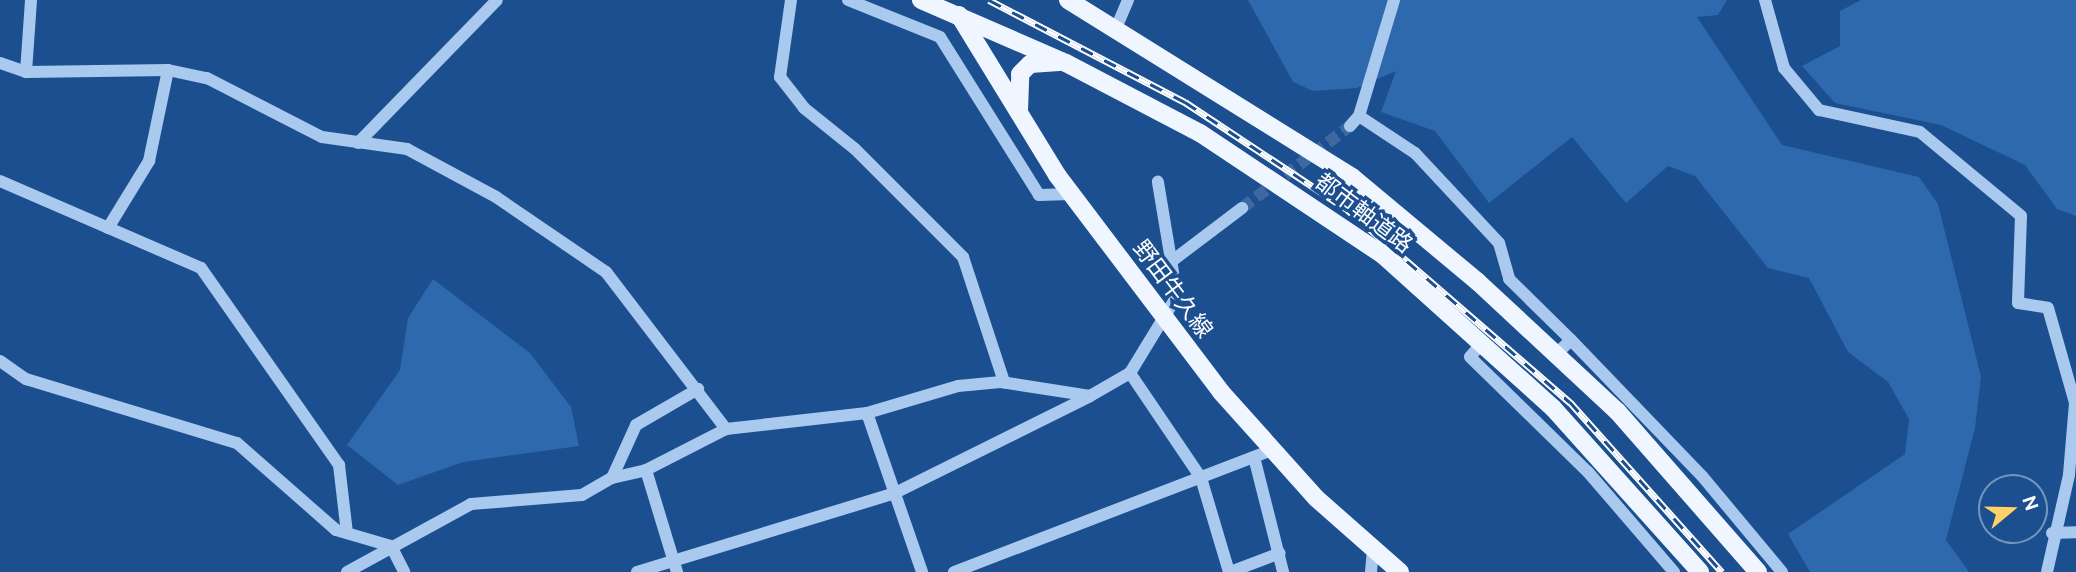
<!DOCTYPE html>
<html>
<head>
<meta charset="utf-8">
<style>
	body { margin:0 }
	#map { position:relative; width:2076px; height:572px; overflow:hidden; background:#1b4f8f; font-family:Ubuntu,"Noto Sans JP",sans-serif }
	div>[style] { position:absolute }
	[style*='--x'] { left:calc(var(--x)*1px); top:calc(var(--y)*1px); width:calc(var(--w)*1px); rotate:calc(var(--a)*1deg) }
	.green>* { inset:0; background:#2e69ad }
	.minor-tunnel>* { height:12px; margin-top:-6px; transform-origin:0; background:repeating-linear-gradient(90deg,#3d69a0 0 12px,transparent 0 18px) }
	.minor>* { height:12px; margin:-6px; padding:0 6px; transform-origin:6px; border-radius:6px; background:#a9c9ee }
	.major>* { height:18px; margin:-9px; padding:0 9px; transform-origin:9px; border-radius:9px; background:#f0f6ff }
	.rail>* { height:7px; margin-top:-3.5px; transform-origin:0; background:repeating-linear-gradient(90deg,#1b4f8f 0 13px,#fff 0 26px); box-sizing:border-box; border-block:2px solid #fff }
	span { translate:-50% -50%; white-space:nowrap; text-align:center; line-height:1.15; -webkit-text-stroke:7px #1b4f8f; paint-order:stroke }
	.street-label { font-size:23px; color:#fff }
	.north { position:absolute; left:1978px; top:474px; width:70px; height:70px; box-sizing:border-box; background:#1b4f8f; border:2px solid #7695bc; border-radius:50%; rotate:71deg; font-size:19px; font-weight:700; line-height:28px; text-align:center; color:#fff }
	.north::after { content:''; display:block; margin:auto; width:24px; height:32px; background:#ffd166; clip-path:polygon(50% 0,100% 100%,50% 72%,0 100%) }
</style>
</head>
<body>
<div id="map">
	<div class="green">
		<div style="clip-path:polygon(1248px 0,1727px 0,1718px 15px,1697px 17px,1782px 145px,1919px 177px,1938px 204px,1981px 377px,1975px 428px,1946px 540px,1969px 572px,1810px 572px,1788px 534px,1905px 454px,1909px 419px,1888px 382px,1848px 352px,1809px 278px,1768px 268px,1695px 176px,1668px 166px,1626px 203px,1572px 137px,1489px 203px,1435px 131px,1381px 112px,1396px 71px,1357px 88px,1313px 91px,1293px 82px)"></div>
		<div style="clip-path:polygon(1861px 0,2076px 0,2076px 216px,2057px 209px,2025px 165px,1941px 125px,1835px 103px,1802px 66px,1840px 46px,1840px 11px)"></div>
		<div style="clip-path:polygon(433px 279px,530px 353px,571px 407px,579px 446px,463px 462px,398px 485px,347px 445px,400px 370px,408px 318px)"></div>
	</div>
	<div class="minor-tunnel">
		<div style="--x:1242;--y:208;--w:136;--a:-37.2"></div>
	</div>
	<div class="minor">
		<div style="--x:791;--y:0;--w:78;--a:98.1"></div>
		<div style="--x:780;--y:77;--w:39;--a:52"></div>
		<div style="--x:804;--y:108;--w:65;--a:38.8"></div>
		<div style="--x:855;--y:149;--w:153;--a:45"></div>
		<div style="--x:963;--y:257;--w:132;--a:71.8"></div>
		<div style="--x:848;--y:0;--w:99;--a:21.9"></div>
		<div style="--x:940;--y:37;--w:186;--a:57.9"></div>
		<div style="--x:1039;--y:195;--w:32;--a:-2"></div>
		<div style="--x:1765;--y:0;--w:71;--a:74.4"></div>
		<div style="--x:1784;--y:68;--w:55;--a:50.2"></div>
		<div style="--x:1819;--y:110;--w:103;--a:12.3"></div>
		<div style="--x:1920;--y:132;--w:131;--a:39.7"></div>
		<div style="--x:2021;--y:216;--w:87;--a:92"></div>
		<div style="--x:2018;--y:303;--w:30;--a:9"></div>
		<div style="--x:2048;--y:308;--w:99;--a:74.1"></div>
		<div style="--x:2075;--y:403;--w:72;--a:94.8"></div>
		<div style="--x:2069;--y:475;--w:99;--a:102.8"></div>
		<div style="--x:1117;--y:26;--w:28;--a:-67"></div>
		<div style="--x:0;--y:63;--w:28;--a:19"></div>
		<div style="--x:26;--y:72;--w:142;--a:-0.8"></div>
		<div style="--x:168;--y:70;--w:40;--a:12"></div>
		<div style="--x:207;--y:78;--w:129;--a:27.2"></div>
		<div style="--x:322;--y:137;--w:86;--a:8"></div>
		<div style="--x:407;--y:149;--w:101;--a:28.3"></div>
		<div style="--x:496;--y:197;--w:133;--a:34.3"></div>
		<div style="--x:606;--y:272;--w:198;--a:52.6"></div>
		<div style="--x:726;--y:429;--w:142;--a:-6.5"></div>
		<div style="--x:867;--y:413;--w:95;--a:-16.5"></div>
		<div style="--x:958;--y:386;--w:43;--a:-5.3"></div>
		<div style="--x:1001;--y:382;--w:90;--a:8.9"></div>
		<div style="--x:1090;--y:396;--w:46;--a:-29.9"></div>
		<div style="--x:1130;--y:373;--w:90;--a:-58.6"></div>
		<div style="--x:1177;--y:296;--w:116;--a:-99.5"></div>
		<div style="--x:26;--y:72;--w:72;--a:-86"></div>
		<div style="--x:1359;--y:116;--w:67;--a:33.5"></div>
		<div style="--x:1415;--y:153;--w:123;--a:47"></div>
		<div style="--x:1499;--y:243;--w:37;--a:74"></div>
		<div style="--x:1509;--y:279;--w:87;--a:44.5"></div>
		<div style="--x:1571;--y:340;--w:21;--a:137"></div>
		<div style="--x:1350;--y:126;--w:13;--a:-48"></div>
		<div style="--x:1359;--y:116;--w:121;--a:-73.2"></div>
		<div style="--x:358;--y:143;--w:199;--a:-45.8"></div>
		<div style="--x:0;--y:181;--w:219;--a:23.4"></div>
		<div style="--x:201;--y:268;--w:241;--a:55"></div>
		<div style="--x:339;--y:465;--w:68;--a:83.3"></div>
		<div style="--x:108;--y:228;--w:79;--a:-58.5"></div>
		<div style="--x:149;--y:161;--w:93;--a:-78.2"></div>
		<div style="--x:1168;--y:264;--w:93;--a:-37.1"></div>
		<div style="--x:1571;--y:340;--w:189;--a:46.1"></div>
		<div style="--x:1702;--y:476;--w:125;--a:50.2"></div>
		<div style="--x:1482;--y:343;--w:18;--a:131"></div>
		<div style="--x:1470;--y:357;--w:165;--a:44.3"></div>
		<div style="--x:1588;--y:472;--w:132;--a:49.3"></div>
		<div style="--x:0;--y:361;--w:32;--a:35"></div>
		<div style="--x:26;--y:379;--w:220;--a:16.9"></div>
		<div style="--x:237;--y:443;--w:132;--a:41.3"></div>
		<div style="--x:336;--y:530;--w:57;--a:16.2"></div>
		<div style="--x:391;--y:546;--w:29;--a:63"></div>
		<div style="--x:1130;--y:373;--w:127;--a:55.9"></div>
		<div style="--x:1201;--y:478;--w:98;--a:73.4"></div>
		<div style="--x:867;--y:413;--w:168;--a:70.9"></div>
		<div style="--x:1254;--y:457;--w:119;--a:75.8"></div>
		<div style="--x:646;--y:470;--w:107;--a:73.1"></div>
		<div style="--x:612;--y:478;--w:35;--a:-13"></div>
		<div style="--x:646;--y:470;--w:90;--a:-27.1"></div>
		<div style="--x:2052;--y:533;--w:24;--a:-2"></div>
		<div style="--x:347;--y:572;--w:141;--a:-28.7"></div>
		<div style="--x:471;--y:504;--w:111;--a:-4.6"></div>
		<div style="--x:582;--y:495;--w:34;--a:-30"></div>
		<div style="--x:612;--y:478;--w:58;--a:-65.6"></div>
		<div style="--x:636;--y:425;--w:72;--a:-30.1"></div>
		<div style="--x:637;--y:572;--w:270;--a:-17"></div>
		<div style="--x:895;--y:493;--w:218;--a:-26.4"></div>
		<div style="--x:954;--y:572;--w:338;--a:-21"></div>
		<div style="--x:1230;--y:572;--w:53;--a:-20.8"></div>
		<div style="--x:1371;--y:572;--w:25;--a:-85"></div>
	</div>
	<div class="major">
		<div style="--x:921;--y:0;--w:158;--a:23.5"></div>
		<div style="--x:1066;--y:63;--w:151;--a:27.6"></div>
		<div style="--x:1200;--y:133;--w:220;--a:33.7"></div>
		<div style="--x:1383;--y:255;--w:229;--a:42"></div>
		<div style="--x:1553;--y:408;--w:220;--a:48.1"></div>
		<div style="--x:1068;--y:0;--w:335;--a:31.9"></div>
		<div style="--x:1352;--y:177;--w:164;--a:39.8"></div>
		<div style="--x:1478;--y:282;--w:190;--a:42.9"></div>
		<div style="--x:1617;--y:411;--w:214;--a:48.8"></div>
		<div style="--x:959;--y:15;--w:188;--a:58.5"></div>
		<div style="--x:1057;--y:175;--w:272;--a:52.9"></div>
		<div style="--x:1221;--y:392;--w:142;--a:48.1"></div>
		<div style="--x:1316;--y:498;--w:112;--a:41.4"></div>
		<div style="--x:1019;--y:111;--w:37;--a:-88"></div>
		<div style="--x:1020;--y:74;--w:14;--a:-45"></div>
		<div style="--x:1030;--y:64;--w:29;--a:-4"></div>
	</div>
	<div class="rail">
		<div style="--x:989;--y:0;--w:221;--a:27.5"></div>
		<div style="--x:1185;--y:102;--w:196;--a:33.5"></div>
		<div style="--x:1348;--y:210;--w:294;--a:40.9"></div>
		<div style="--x:1570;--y:402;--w:228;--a:48.2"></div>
	</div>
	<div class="street-label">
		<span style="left:1364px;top:213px;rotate:37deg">都市軸道路</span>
		<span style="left:1173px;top:289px;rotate:53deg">野田牛久線</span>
	</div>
	<div class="north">N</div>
</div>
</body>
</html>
